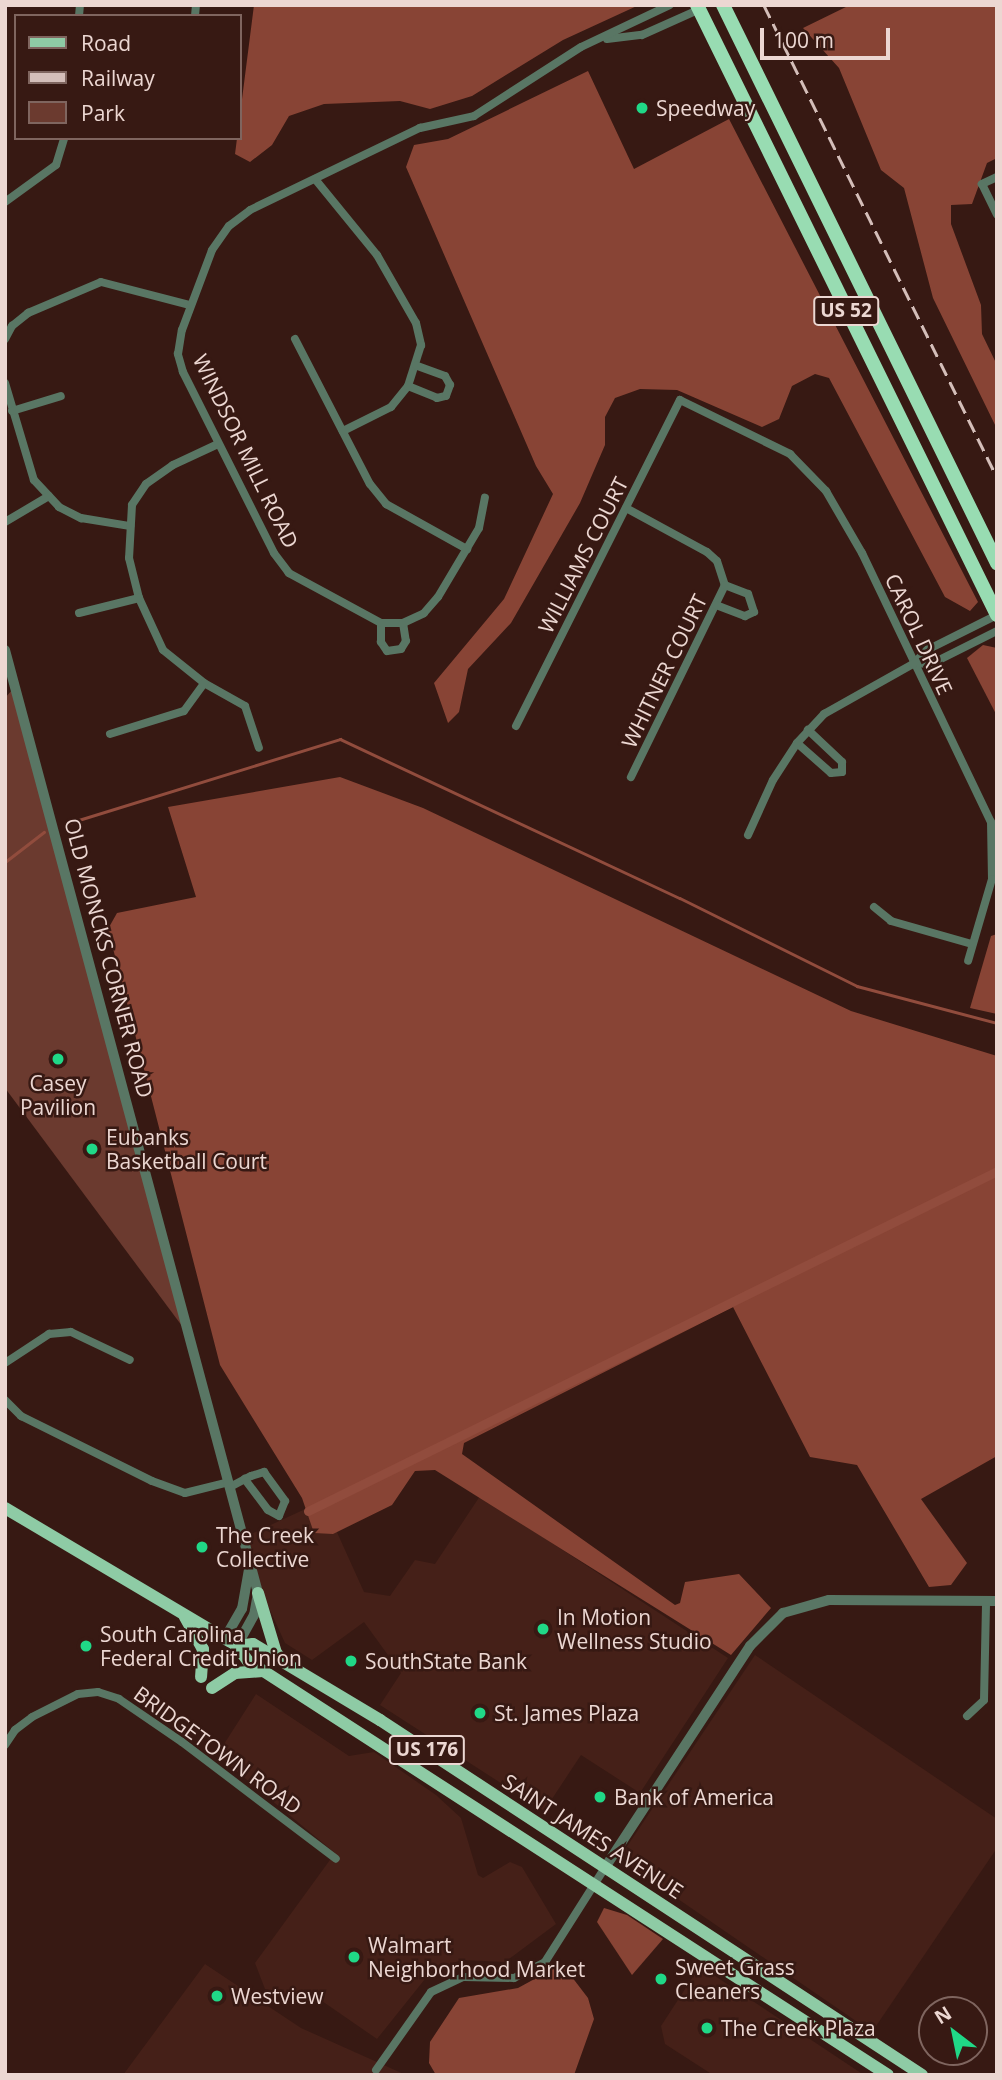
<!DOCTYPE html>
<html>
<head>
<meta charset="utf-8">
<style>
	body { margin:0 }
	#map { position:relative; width:1002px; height:2080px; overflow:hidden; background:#371913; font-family:"Open Sans",sans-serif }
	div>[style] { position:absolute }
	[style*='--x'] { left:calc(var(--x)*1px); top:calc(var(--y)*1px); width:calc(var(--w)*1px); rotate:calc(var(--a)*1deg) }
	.built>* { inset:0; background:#452018 }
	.green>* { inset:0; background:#6b3a2f }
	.forest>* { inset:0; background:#884435 }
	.stream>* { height:2.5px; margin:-1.25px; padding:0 1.25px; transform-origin:1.25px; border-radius:1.25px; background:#914c3d }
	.canal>* { height:9px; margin:-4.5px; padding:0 4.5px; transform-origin:4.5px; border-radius:4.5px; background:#914c3d }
	.minor>* { height:8px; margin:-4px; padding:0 4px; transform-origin:4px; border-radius:4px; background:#597664 }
	.tertiary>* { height:10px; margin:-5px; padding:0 5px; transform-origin:5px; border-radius:5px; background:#597664 }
	.primary>* { height:12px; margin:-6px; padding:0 6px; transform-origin:6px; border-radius:6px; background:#8ecba5 }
	.trunk>* { height:14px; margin:-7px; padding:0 7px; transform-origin:7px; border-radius:7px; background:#98dcb2 }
	.rail>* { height:2.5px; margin-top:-1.25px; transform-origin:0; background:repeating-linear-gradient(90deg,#d4beb9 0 14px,transparent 0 21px) }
	.dots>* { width:19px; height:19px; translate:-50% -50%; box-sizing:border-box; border:4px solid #371913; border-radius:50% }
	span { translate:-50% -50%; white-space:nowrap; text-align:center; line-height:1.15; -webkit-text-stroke:5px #371913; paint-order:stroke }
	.shield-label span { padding:2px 5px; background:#371913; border:2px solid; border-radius:5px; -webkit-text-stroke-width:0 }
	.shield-label { font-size:19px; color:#ecd7d2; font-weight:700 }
	.poi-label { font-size:21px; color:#ecd7d2 }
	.left { translate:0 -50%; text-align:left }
	.street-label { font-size:21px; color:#ecd7d2 }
	.frame { position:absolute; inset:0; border:7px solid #ecd7d2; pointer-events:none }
	.legend { position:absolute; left:14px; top:14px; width:228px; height:126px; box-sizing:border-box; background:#371913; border:2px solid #7f655f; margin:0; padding:9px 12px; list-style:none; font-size:21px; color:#ecd7d2 }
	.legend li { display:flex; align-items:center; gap:14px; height:35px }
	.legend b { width:35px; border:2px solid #7f655f }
	.north { position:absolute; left:918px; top:1996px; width:70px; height:70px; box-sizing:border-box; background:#371913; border:2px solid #7f655f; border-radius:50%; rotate:328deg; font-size:19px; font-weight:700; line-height:28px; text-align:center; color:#ecd7d2 }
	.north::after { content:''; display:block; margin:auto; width:24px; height:32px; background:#20d887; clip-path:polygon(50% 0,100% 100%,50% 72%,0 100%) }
	.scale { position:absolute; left:760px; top:28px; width:130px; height:32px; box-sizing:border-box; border:4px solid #ecd7d2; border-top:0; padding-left:9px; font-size:21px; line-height:24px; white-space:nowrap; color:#ecd7d2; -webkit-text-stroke:5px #371913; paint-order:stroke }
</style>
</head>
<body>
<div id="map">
	<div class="built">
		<div style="clip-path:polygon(480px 1496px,728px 1658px,640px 1793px,581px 1755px,544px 1811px,380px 1705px,401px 1673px,364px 1622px,312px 1660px,285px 1643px,238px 1540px,314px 1505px,331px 1519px,364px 1592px,390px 1596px,415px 1560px,435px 1564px)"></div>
		<div style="clip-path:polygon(755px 1655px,997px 1819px,997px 1848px,872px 2032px,624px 1862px,626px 1848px)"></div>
		<div style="clip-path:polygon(256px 1694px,349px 1756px,374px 1752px,436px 1795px,461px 1818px,478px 1875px,483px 1878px,510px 1862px,522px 1867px,556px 1924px,505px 1962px,462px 1960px,433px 1969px,377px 2039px,306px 1990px,286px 1995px,265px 1989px,255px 1963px,335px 1853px,217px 1755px)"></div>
		<div style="clip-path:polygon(205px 1964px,301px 2028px,406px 2075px,123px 2075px)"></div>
		<div style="clip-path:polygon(700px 1966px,864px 2075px,713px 2075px,665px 2044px,661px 2026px)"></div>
	</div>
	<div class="green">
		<div style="clip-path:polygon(12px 690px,185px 1330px,5px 1088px,5px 698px)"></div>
	</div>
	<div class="forest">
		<div style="clip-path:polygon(254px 5px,639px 5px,563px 40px,472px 96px,430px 109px,400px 101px,324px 104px,289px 116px,272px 145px,250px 162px,235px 154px)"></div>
		<div style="clip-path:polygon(850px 5px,997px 5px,997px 158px,987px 163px,972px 204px,951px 205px,951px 224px,981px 305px,982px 334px,997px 365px,997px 429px,933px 298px,904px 188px,881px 170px,839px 68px,803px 28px)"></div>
		<div style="clip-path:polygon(588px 71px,634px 169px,729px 119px,978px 602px,970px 611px,945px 597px,829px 378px,815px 374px,792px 386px,779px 419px,762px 427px,677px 390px,640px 389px,615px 398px,605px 417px,605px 445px,580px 503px,511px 623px,468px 669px,459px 712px,448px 723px,434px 683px,504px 599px,553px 494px,536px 466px,406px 167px,414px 145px,448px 139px)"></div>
		<div style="clip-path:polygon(983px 645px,997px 648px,997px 716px,967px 658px)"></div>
		<div style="clip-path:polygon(340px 777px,423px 808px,851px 1011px,997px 1056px,997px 1456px,921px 1499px,967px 1563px,951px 1585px,929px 1587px,857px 1465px,810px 1457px,733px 1307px,464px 1443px,462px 1454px,675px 1605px,680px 1603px,685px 1582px,739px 1574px,771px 1608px,731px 1655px,435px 1470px,415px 1471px,392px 1505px,333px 1534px,314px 1533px,302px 1498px,220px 1365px,108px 929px,117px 913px,196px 897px,168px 807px)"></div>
		<div style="clip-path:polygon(997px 934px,997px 1014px,970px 1008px,991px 936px)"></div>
		<div style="clip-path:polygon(604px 1908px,627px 1915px,663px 1939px,632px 1975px,597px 1922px)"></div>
		<div style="clip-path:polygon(562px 1964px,588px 1998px,594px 2019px,574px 2075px,436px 2075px,429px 2063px,430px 2042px,459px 1998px,518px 1988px)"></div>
	</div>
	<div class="stream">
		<div style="--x:69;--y:823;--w:284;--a:-17.2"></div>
		<div style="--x:340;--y:739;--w:375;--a:25.1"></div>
		<div style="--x:680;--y:898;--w:198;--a:26.4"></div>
		<div style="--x:857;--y:986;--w:145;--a:14.8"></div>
		<div style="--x:5;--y:862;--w:49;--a:-37.6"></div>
	</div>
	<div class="canal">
		<div style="--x:308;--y:1511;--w:768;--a:-26.26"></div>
	</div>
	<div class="minor">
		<div style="--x:79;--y:16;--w:11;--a:-85"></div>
		<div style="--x:195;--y:16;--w:11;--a:-85"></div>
		<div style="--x:607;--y:39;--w:35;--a:-7"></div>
		<div style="--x:642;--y:35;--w:64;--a:-24.1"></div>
		<div style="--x:997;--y:177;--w:17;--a:155"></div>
		<div style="--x:982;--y:184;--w:34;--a:64"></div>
		<div style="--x:315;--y:179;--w:98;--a:50.8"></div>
		<div style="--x:377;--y:255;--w:78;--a:60.2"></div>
		<div style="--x:416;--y:323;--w:23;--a:77"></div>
		<div style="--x:421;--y:345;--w:43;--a:107.6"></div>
		<div style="--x:408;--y:386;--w:27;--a:129"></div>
		<div style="--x:391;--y:407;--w:54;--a:153.4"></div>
		<div style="--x:5;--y:202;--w:63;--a:-36"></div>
		<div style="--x:56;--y:165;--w:28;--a:-73"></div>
		<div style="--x:5;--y:339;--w:15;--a:-62"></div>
		<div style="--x:12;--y:326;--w:21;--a:-39"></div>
		<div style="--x:28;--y:313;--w:79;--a:-23"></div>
		<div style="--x:101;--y:282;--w:92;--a:14.5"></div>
		<div style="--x:295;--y:339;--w:163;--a:62.7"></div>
		<div style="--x:370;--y:484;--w:26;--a:51"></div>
		<div style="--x:386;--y:504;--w:93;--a:29.1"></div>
		<div style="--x:5;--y:383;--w:101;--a:73.4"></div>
		<div style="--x:34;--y:480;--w:37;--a:47"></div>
		<div style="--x:59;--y:507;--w:25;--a:27"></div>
		<div style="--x:81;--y:518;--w:50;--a:9.3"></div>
		<div style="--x:408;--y:386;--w:31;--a:22"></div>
		<div style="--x:437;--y:398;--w:9;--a:-13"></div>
		<div style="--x:446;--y:396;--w:12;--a:-70"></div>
		<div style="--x:450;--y:385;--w:10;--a:-119"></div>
		<div style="--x:445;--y:376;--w:30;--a:-160"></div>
		<div style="--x:12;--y:411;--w:51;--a:-17"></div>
		<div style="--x:218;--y:444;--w:50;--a:155"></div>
		<div style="--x:173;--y:465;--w:33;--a:145"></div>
		<div style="--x:146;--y:484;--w:25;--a:124"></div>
		<div style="--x:132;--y:505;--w:53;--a:93.2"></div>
		<div style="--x:129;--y:558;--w:41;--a:76"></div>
		<div style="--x:139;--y:598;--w:57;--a:65.2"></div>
		<div style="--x:163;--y:650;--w:53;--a:38.8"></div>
		<div style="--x:204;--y:683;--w:47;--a:29.3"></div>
		<div style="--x:245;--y:706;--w:44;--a:71.6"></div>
		<div style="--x:626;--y:508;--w:92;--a:28.5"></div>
		<div style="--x:707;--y:552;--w:13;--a:42"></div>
		<div style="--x:717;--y:561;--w:25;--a:72"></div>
		<div style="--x:725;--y:585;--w:214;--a:116.1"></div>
		<div style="--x:5;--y:522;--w:51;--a:-30.6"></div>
		<div style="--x:716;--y:605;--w:31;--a:21"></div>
		<div style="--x:745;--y:616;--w:10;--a:-24"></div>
		<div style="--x:754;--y:612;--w:19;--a:-108"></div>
		<div style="--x:748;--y:594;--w:25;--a:-159"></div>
		<div style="--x:79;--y:613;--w:62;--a:-14"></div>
		<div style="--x:381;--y:623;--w:105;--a:-151.5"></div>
		<div style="--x:289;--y:573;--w:25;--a:-127"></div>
		<div style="--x:274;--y:553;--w:203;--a:-116.7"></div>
		<div style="--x:183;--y:372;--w:19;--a:-106"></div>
		<div style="--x:178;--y:354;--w:24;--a:-81"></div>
		<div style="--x:182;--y:330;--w:85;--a:-69.4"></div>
		<div style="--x:212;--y:250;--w:29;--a:-55"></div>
		<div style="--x:229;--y:226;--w:26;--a:-37"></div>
		<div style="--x:250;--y:210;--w:189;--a:-25.8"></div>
		<div style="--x:420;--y:128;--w:55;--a:-12.5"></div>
		<div style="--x:474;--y:116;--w:127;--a:-32.8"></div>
		<div style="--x:581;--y:47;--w:98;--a:-25.3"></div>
		<div style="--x:403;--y:623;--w:18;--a:81"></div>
		<div style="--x:406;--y:641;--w:9;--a:122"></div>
		<div style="--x:401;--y:649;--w:14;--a:172"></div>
		<div style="--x:387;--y:651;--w:11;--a:-124"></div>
		<div style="--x:381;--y:642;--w:19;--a:-90"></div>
		<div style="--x:381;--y:623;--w:22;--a:0"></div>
		<div style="--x:403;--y:623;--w:23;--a:-25"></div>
		<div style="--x:424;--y:613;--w:21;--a:-49"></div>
		<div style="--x:438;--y:597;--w:80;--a:-59.3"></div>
		<div style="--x:479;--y:528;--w:31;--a:-79"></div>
		<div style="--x:913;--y:664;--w:20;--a:-3"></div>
		<div style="--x:933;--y:663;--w:72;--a:-26.6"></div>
		<div style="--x:516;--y:726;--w:365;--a:-63.3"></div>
		<div style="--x:680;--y:400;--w:123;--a:26.1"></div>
		<div style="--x:790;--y:454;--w:52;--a:45.8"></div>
		<div style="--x:826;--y:491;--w:72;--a:59.9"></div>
		<div style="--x:862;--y:553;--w:298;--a:64.4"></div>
		<div style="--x:991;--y:822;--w:57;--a:89"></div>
		<div style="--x:992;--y:879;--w:85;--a:106.3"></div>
		<div style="--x:110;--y:734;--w:77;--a:-17.3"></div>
		<div style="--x:184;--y:711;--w:34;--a:-54"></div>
		<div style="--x:797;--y:743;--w:45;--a:41.4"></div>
		<div style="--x:831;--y:773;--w:11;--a:-5"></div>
		<div style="--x:842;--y:772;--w:10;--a:-90"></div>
		<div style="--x:842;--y:762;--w:47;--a:-136.7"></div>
		<div style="--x:748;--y:835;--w:60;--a:-65.6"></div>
		<div style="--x:773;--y:780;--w:44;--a:-57"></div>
		<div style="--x:797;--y:743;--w:40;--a:-47"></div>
		<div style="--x:824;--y:714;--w:102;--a:-29.3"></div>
		<div style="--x:913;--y:664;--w:20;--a:-45"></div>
		<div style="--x:927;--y:650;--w:78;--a:-26.6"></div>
		<div style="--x:874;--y:907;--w:22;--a:39"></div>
		<div style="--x:891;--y:921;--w:84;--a:15.9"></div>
		<div style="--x:5;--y:1363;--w:53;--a:-33.4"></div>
		<div style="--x:49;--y:1334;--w:22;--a:-5"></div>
		<div style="--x:71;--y:1332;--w:65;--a:25.4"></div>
		<div style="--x:5;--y:1400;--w:23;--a:45"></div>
		<div style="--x:21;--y:1416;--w:146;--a:26.4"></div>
		<div style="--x:152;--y:1481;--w:35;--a:20"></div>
		<div style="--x:185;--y:1493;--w:45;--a:-14"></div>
		<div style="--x:230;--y:1487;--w:17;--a:-28"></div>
		<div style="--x:245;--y:1479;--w:7;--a:-27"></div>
		<div style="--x:251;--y:1476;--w:14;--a:-17"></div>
		<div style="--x:264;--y:1472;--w:36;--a:54"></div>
		<div style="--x:285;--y:1501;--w:16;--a:112"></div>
		<div style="--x:279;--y:1516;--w:13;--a:-151"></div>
		<div style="--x:268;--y:1510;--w:39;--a:-127"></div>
		<div style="--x:967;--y:1716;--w:23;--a:-43"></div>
		<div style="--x:984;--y:1700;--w:99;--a:-88.8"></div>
		<div style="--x:5;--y:1745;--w:18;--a:-56"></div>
		<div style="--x:15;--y:1730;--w:21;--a:-37"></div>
		<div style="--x:32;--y:1717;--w:51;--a:-26.6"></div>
		<div style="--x:78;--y:1694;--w:20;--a:-6"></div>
		<div style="--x:98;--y:1692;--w:22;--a:18"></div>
		<div style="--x:119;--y:1699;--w:76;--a:34.3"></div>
		<div style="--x:182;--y:1742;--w:193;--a:37.2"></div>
		<div style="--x:376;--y:2070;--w:95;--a:-54.8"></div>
		<div style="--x:431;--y:1992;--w:35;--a:-25"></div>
		<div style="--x:463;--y:1977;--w:51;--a:1.1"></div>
		<div style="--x:514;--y:1978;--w:35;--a:-27"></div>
		<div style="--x:545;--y:1962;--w:114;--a:-57.6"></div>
	</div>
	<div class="tertiary">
		<div style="--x:5;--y:650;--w:976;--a:74.98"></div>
		<div style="--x:258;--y:1593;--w:22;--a:100"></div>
		<div style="--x:254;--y:1615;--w:35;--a:119"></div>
		<div style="--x:225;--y:1638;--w:34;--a:-60"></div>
		<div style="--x:242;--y:1609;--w:39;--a:-80"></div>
		<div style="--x:606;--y:1866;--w:263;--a:-56.8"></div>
		<div style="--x:750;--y:1646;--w:47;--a:-45"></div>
		<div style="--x:783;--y:1613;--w:48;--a:-15.8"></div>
		<div style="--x:829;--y:1600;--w:168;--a:0.3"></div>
	</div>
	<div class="primary">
		<div style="--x:5;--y:1508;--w:270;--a:30.7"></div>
		<div style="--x:237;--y:1646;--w:19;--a:54"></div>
		<div style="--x:248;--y:1661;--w:762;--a:32.9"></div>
		<div style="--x:258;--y:1593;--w:63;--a:73.3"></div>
		<div style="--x:276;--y:1653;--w:8;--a:45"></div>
		<div style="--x:185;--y:1617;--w:37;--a:61"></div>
		<div style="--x:203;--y:1649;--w:28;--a:94"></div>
		<div style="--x:237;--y:1646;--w:16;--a:-7"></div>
		<div style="--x:253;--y:1644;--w:148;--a:30.9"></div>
		<div style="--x:380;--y:1720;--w:648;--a:33.22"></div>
		<div style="--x:212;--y:1688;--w:27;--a:-33"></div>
		<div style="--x:235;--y:1673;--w:28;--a:-4"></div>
	</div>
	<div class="trunk">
		<div style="--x:697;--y:5;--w:680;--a:63.81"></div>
		<div style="--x:723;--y:5;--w:622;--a:63.85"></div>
	</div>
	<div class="rail">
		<div style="--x:764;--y:5;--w:526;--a:63.73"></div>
	</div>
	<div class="dots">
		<div style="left:642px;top:108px;background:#20d887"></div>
		<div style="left:58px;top:1059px;background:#20d887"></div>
		<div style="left:92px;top:1149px;background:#20d887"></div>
		<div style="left:202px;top:1547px;background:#20d887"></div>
		<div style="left:543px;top:1629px;background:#20d887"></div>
		<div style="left:86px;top:1646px;background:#20d887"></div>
		<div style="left:351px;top:1661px;background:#20d887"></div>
		<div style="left:480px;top:1713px;background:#20d887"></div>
		<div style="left:600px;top:1797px;background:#20d887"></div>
		<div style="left:354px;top:1957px;background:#20d887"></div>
		<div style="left:661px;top:1979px;background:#20d887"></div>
		<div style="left:217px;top:1996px;background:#20d887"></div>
		<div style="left:707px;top:2028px;background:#20d887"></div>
	</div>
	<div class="shield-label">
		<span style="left:846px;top:311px">US 52</span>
		<span style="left:427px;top:1750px">US 176</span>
	</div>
	<div class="poi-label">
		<span class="left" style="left:656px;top:108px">Speedway</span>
		<span style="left:58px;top:1095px">Casey<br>Pavilion</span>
		<span class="left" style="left:106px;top:1149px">Eubanks<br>Basketball Court</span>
		<span class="left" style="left:216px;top:1547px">The Creek<br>Collective</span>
		<span class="left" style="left:557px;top:1629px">In Motion<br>Wellness Studio</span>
		<span class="left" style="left:100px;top:1646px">South Carolina<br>Federal Credit Union</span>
		<span class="left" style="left:365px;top:1661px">SouthState Bank</span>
		<span class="left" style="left:494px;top:1713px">St. James Plaza</span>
		<span class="left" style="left:614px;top:1797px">Bank of America</span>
		<span class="left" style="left:368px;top:1957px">Walmart<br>Neighborhood Market</span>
		<span class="left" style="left:675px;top:1979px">Sweet Grass<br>Cleaners</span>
		<span class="left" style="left:231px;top:1996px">Westview</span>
		<span class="left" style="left:721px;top:2028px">The Creek Plaza</span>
	</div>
	<div class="street-label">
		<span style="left:246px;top:451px;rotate:64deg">WINDSOR MILL ROAD</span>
		<span style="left:583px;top:555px;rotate:-63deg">WILLIAMS COURT</span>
		<span style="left:919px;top:634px;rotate:65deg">CAROL DRIVE</span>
		<span style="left:664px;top:671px;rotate:-64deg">WHITNER COURT</span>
		<span style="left:109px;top:958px;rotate:75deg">OLD MONCKS CORNER ROAD</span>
		<span style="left:218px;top:1750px;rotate:36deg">BRIDGETOWN ROAD</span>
		<span style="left:593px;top:1836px;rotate:33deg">SAINT JAMES AVENUE</span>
	</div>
	<div class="frame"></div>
	<ul class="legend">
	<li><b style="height:9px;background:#8ecba5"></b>Road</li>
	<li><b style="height:9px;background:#d4beb9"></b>Railway</li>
	<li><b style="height:19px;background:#6b3a2f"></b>Park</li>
	</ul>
	<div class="north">N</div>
	<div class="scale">100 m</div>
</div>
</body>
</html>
